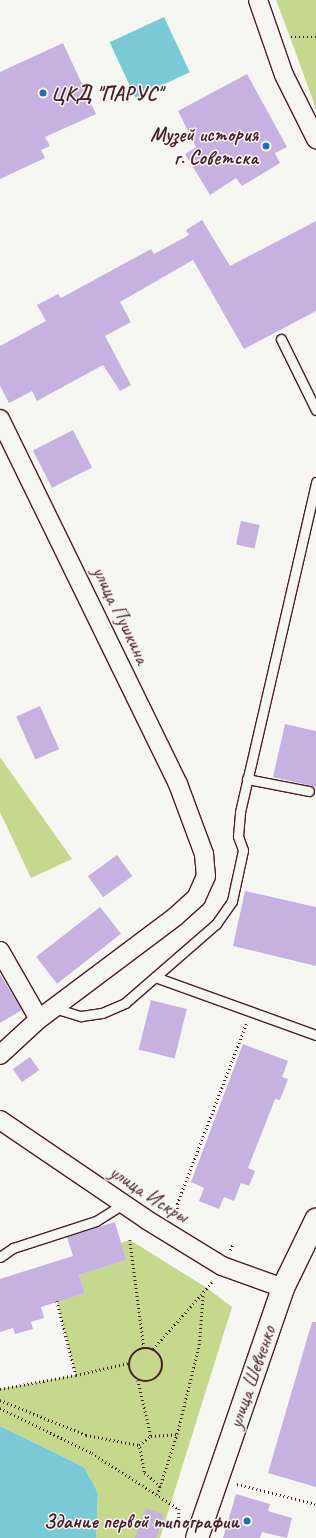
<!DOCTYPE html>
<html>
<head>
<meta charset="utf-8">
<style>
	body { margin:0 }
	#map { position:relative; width:316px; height:1538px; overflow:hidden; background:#f6f6f2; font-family:Caveat,sans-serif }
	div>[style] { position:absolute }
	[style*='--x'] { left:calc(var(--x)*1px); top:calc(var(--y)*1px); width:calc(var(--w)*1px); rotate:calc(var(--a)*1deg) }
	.green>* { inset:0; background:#c6d88d }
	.water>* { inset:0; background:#7acad6; transform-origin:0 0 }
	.building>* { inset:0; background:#c7b1e0; transform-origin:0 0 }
	.path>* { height:2.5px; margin-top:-1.25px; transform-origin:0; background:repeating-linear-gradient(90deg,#4a1f2b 0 1px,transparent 0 4px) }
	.path>.ring { margin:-1.25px; padding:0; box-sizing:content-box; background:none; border:2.5px solid #4a1f2b; border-radius:50% }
	.roads { filter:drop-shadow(1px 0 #4a1f2b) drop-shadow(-1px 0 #4a1f2b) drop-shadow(0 1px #4a1f2b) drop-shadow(0 -1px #4a1f2b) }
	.service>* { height:9px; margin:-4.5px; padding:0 4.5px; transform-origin:4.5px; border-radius:4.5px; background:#f6f6f2 }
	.minor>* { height:18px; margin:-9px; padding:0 9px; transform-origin:9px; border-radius:9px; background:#f6f6f2 }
	.secondary>* { height:22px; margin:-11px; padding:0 11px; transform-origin:11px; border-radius:11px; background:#f6f6f2 }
	.dots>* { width:11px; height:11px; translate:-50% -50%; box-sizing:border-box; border:2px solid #f6f6f2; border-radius:50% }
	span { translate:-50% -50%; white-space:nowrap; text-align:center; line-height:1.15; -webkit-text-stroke:3px #f6f6f2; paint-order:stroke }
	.poi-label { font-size:20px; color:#4a1f2b; font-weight:700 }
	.left { translate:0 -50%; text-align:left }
	.right { translate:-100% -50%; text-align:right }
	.street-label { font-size:20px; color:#4a1f2b }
</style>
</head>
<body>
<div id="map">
	<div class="green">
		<div style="clip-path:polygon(276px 0,316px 0,316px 109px,290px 37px)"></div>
		<div style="clip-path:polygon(0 757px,72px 859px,31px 878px,0 812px)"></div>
		<div style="clip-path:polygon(130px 1240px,207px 1288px,232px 1307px,160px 1538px,96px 1538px,98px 1493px,84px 1467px,0 1426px,0 1389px,76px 1375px,57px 1301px,85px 1293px,79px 1275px,126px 1260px,121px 1243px)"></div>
	</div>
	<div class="water">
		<div style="left:164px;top:17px;width:61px;height:60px;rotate:65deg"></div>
		<div style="clip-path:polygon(0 1426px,84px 1467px,98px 1493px,96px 1538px,0 1538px)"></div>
	</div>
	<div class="building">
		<div style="clip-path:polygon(63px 43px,96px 114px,45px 137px,50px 146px,41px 150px,45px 158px,0 179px,0 72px)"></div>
		<div style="clip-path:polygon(247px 74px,287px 147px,275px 153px,280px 163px,242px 186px,236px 178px,210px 195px,185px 154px,196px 147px,178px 111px)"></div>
		<div style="clip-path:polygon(202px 220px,230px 266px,316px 221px,316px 311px,244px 349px,193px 260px,120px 302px,131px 322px,105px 336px,131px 385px,120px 391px,103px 365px,37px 401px,32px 391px,9px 403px,0 386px,0 346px,46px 321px,37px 305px,58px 294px,61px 298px,151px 249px,154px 254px,189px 235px,186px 230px)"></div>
		<div style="left:73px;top:430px;width:42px;height:45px;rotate:63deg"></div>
		<div style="left:241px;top:521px;width:19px;height:24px;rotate:12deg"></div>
		<div style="left:40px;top:706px;width:47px;height:26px;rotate:66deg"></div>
		<div style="clip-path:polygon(285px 724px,316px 731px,316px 787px,273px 777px)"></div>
		<div style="left:117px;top:855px;width:26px;height:36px;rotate:54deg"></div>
		<div style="clip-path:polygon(245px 891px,316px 907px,316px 966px,233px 946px)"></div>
		<div style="left:100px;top:907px;width:34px;height:81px;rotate:52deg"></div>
		<div style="clip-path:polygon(0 974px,22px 1010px,0 1023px)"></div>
		<div style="left:151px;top:1000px;width:37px;height:51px;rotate:14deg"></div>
		<div style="clip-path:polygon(243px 1044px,288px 1061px,282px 1077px,288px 1079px,280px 1100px,275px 1099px,248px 1168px,255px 1171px,249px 1186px,241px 1183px,234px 1201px,224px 1197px,219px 1209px,199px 1201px,204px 1188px,191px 1182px)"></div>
		<div style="left:30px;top:1057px;width:16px;height:21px;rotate:55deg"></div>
		<div style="clip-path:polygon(115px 1222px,126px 1260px,79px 1275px,85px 1293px,41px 1307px,44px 1318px,31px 1322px,33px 1329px,15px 1334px,13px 1328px,0 1332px,0 1279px,73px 1256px,67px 1237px)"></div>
		<div style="clip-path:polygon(312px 1322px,316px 1322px,316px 1487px,268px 1473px)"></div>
		<div style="clip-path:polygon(236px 1494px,270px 1504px,268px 1511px,292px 1518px,287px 1538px,262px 1532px,260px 1538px,223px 1538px)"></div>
		<div style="clip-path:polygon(146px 1508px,164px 1515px,156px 1538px,135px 1538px)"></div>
	</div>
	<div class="path">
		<div style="--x:291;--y:37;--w:25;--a:0"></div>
		<div style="--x:177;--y:1213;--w:9;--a:-90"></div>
		<div style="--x:177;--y:1204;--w:193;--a:-69"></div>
		<div style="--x:130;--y:1240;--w:109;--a:82.6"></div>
		<div style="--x:230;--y:1250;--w:8;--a:-67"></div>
		<div style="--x:57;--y:1301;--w:76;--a:75.6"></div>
		<div style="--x:76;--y:1375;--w:54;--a:-12.8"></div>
		<div class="ring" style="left:129px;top:1348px;width:31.5px;height:31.5px"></div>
		<div style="--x:153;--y:1349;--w:89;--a:-48.6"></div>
		<div style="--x:138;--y:1380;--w:57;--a:76.9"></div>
		<div style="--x:0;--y:1389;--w:77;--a:-10.4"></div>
		<div style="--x:0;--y:1400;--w:93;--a:22.1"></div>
		<div style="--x:86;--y:1435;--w:54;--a:10.7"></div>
		<div style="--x:0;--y:1408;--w:102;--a:26.1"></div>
		<div style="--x:92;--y:1453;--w:103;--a:32.8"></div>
		<div style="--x:179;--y:1509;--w:13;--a:90"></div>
		<div style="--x:237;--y:1484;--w:81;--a:14.2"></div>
		<div style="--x:160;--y:1487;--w:22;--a:-137"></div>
		<div style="--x:144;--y:1472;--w:27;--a:-100"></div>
		<div style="--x:139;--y:1445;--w:15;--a:-37"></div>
		<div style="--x:151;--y:1436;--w:26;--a:-4"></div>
		<div style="--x:177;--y:1434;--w:92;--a:-76.1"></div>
		<div style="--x:199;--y:1345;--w:51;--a:-85.5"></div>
		<div style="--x:157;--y:1495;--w:64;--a:-71.8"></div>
	</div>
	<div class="roads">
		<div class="service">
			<div style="--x:281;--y:339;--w:79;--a:63.8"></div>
			<div style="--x:247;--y:779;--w:63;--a:11"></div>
			<div style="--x:155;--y:977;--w:171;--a:19.8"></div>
			<div style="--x:54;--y:1008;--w:28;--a:17"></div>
			<div style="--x:81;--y:1016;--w:21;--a:-8"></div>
			<div style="--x:102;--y:1013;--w:25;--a:-23"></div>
			<div style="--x:125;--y:1003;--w:121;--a:-41"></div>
			<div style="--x:216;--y:924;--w:28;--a:-55"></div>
			<div style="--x:232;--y:901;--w:52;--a:-77.8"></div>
			<div style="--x:243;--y:850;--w:15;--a:-110"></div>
			<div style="--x:238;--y:836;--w:24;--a:-85"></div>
			<div style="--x:240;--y:812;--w:339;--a:-77"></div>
			<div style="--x:0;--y:1257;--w:16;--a:-35"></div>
			<div style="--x:13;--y:1248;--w:87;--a:-18"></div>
			<div style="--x:96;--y:1221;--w:32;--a:-32"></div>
		</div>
		<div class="minor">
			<div style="--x:258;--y:0;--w:79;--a:70.9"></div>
			<div style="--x:284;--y:75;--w:72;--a:63.4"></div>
			<div style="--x:0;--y:419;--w:406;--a:64"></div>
			<div style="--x:178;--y:784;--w:75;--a:69.6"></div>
			<div style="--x:204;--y:854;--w:22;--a:85"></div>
			<div style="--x:206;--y:876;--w:24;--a:114"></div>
			<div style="--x:196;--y:898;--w:28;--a:138"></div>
			<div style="--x:175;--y:917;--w:170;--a:143.1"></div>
			<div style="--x:0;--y:951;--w:78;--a:60.2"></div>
			<div style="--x:39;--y:1019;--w:53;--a:137.3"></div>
			<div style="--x:0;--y:1120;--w:178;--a:34.2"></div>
			<div style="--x:147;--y:1220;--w:88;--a:31.5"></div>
			<div style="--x:222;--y:1266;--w:65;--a:19.8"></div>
		</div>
		<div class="secondary">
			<div style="--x:197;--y:1538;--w:264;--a:-71"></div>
			<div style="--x:283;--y:1288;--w:76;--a:-64.1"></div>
		</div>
	</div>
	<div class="dots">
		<div style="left:43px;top:93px;background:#1f6fb2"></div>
		<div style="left:266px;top:146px;background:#1f6fb2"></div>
		<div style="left:247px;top:1521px;background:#1f6fb2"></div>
	</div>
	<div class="poi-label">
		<span class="left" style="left:51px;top:93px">ЦКД "ПАРУС"</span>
		<span class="right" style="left:258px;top:146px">Музей история<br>г. Советска</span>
		<span class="right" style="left:239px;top:1521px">Здание первой типографии</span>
	</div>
	<div class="street-label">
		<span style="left:121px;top:615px;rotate:64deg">улица Пушкина</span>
		<span style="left:149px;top:1194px;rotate:33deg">улица Искры</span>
		<span style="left:252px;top:1377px;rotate:-71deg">улица Шевченко</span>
	</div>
</div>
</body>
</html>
